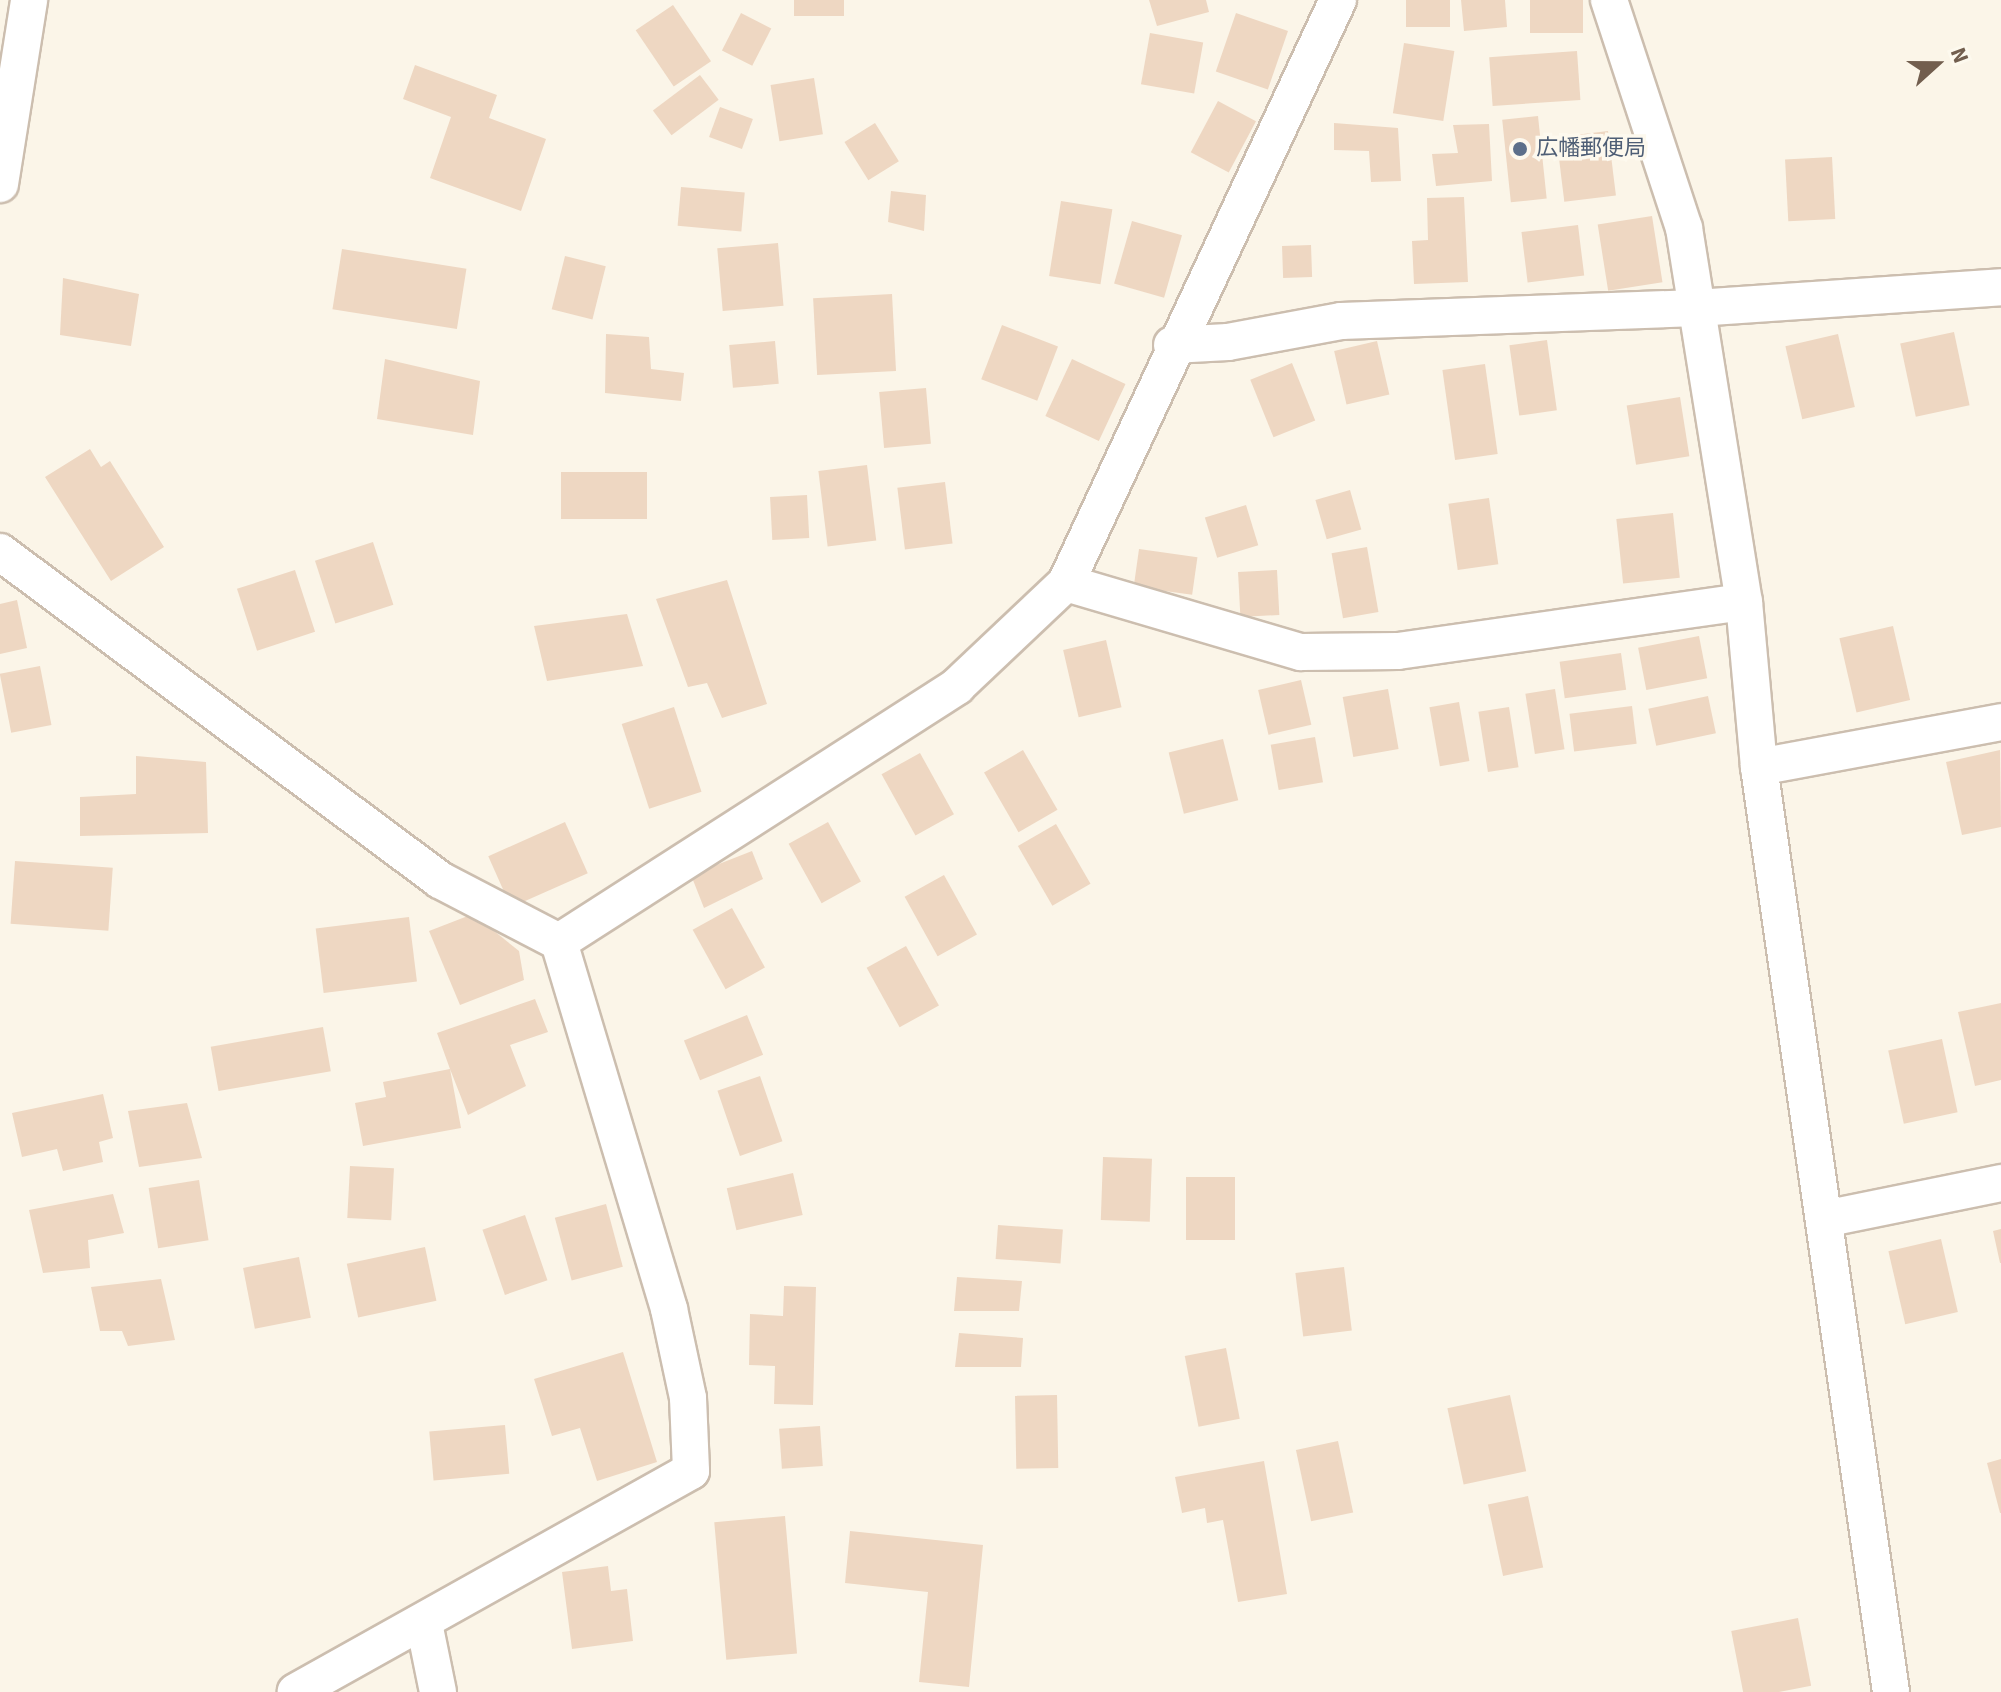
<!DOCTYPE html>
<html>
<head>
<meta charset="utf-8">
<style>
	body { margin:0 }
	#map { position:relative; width:2001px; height:1692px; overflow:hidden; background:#fbf5e8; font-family:"Source Sans 3","Noto Sans JP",sans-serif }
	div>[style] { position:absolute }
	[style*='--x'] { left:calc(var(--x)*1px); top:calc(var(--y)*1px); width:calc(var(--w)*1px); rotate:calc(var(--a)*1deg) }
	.building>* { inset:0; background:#eed7c2; transform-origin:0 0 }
	.roads { filter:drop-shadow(2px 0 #ccbeaf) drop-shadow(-2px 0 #ccbeaf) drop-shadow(0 2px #ccbeaf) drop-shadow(0 -2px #ccbeaf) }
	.minor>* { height:36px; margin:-18px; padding:0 18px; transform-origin:18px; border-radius:18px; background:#fff }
	.dots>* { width:22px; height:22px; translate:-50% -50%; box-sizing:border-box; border:4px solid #fdf9ee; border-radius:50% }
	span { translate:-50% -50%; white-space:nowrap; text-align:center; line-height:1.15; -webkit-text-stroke:7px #fdf9ee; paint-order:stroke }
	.service-label { font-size:22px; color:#4e5e75 }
	.left { translate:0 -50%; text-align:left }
	.north { position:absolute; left:1897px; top:24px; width:80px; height:80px; -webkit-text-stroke:6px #fdf9ee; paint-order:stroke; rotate:69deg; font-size:22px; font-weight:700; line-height:32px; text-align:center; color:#725e4e }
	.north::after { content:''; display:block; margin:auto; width:28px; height:36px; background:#725e4e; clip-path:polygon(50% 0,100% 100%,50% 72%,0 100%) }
</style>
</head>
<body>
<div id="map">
	<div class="building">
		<div style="left:794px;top:0;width:50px;height:16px"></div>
		<div style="clip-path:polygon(1149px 0,1206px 0,1209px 12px,1157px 26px)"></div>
		<div style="left:1406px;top:0;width:44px;height:27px"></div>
		<div style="clip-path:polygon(1461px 0,1505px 0,1507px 27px,1464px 31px)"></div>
		<div style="left:1530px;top:0;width:53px;height:33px"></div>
		<div style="left:673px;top:5px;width:68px;height:45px;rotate:56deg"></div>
		<div style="left:741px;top:13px;width:34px;height:42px;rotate:27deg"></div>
		<div style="left:1236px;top:13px;width:55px;height:62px;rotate:19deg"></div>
		<div style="left:1150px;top:33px;width:54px;height:52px;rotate:10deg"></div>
		<div style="left:1404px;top:43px;width:51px;height:71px;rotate:9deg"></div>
		<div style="left:1577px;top:51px;width:49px;height:88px;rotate:86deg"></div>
		<div style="clip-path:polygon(415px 65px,497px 95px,489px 118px,546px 139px,521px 211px,430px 178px,451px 117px,403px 99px)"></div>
		<div style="left:700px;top:75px;width:31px;height:59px;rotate:53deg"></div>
		<div style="left:814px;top:78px;width:57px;height:44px;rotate:81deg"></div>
		<div style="left:1218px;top:101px;width:43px;height:58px;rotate:28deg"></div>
		<div style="left:720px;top:107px;width:35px;height:32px;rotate:20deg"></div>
		<div style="left:1538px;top:116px;width:83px;height:36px;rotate:84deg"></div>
		<div style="left:875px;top:123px;width:45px;height:36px;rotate:58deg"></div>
		<div style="clip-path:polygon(1334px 123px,1398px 128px,1401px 181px,1371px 182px,1369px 151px,1334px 150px)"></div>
		<div style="clip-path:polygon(1489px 124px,1492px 181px,1436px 186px,1432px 154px,1458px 153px,1453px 125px)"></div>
		<div style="left:1608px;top:131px;width:65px;height:52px;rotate:83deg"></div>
		<div style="left:1832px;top:157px;width:62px;height:47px;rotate:87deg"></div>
		<div style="left:681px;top:187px;width:64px;height:39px;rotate:5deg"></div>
		<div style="clip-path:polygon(891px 191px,926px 195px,924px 231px,888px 222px)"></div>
		<div style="clip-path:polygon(1464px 197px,1468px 282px,1414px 284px,1412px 241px,1428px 240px,1427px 198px)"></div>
		<div style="left:1061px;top:201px;width:52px;height:76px;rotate:9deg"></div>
		<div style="left:1652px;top:216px;width:67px;height:55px;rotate:81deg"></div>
		<div style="left:1132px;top:221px;width:52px;height:65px;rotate:16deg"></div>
		<div style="left:1578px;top:225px;width:51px;height:57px;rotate:83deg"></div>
		<div style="left:778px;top:243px;width:63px;height:61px;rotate:85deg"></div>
		<div style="left:1311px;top:245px;width:32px;height:29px;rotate:88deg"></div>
		<div style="left:342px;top:249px;width:126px;height:61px;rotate:9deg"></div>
		<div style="left:565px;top:256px;width:42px;height:55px;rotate:14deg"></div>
		<div style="clip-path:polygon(63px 278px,139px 294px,131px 346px,60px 335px)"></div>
		<div style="left:892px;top:294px;width:77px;height:79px;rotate:87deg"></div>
		<div style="left:1002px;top:325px;width:60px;height:58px;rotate:21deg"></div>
		<div style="left:1954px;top:332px;width:75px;height:55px;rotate:78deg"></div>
		<div style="clip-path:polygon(606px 334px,649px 337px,651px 369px,684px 373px,681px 401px,605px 393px)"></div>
		<div style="left:1838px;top:334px;width:75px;height:54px;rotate:77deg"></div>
		<div style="left:1547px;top:340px;width:71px;height:38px;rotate:82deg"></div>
		<div style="left:775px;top:341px;width:43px;height:46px;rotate:85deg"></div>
		<div style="left:1377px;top:341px;width:55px;height:44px;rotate:77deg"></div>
		<div style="clip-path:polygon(385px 359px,480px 381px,473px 435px,377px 419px)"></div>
		<div style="left:1072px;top:359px;width:59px;height:63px;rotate:25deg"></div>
		<div style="left:1292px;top:363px;width:62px;height:45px;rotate:68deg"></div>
		<div style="left:1485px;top:364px;width:91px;height:43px;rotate:82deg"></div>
		<div style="left:926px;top:388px;width:56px;height:47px;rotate:85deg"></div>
		<div style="left:1680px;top:397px;width:60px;height:54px;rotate:81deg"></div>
		<div style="clip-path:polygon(90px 449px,101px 467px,110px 461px,164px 547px,111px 581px,45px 477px)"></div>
		<div style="left:867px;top:465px;width:76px;height:49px;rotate:83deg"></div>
		<div style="left:561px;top:472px;width:86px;height:47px"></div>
		<div style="left:945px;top:482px;width:62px;height:48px;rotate:83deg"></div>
		<div style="left:1350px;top:490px;width:41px;height:36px;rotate:74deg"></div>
		<div style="left:807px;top:495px;width:43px;height:37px;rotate:87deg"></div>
		<div style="left:1489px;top:498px;width:67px;height:41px;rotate:82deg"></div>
		<div style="left:1246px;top:505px;width:42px;height:43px;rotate:73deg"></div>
		<div style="left:1673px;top:513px;width:65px;height:57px;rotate:84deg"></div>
		<div style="left:373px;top:542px;width:66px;height:61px;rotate:72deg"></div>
		<div style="left:1367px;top:547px;width:66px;height:36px;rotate:80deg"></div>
		<div style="left:1139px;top:549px;width:59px;height:38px;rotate:8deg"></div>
		<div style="left:295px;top:570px;width:65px;height:61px;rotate:72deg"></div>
		<div style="left:1277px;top:570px;width:45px;height:39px;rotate:87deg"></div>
		<div style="clip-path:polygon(727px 580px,767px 704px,722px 718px,707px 683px,688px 687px,656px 599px)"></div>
		<div style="clip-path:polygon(17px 600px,27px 648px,0 654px,0 604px)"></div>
		<div style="clip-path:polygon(627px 614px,643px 666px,547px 681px,534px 626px)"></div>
		<div style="left:1893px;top:626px;width:76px;height:55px;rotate:77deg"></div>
		<div style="left:1699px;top:636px;width:43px;height:62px;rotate:79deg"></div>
		<div style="left:1106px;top:640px;width:69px;height:44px;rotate:77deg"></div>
		<div style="left:1621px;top:653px;width:37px;height:62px;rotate:82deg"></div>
		<div style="left:40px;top:666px;width:60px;height:41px;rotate:79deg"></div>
		<div style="left:1301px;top:680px;width:46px;height:44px;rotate:77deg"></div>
		<div style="left:1388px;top:689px;width:61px;height:46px;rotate:80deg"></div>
		<div style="left:1555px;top:689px;width:61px;height:30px;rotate:81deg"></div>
		<div style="left:1708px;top:696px;width:38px;height:61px;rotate:78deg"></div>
		<div style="left:1459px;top:702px;width:60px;height:30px;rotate:80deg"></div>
		<div style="left:1632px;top:706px;width:38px;height:63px;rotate:83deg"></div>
		<div style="left:674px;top:707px;width:89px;height:55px;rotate:72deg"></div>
		<div style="left:1509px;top:707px;width:61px;height:31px;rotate:81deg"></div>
		<div style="left:1315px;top:737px;width:46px;height:45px;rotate:80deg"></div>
		<div style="left:1223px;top:739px;width:63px;height:56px;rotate:76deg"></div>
		<div style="left:1023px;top:750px;width:69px;height:45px;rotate:60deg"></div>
		<div style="clip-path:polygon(2000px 750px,2001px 827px,1962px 835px,1946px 762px)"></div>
		<div style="left:920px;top:753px;width:70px;height:44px;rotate:61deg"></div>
		<div style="clip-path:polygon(136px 756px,206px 762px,208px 833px,80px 836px,80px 797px,136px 794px)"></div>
		<div style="left:565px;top:822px;width:56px;height:84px;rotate:66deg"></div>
		<div style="left:828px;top:822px;width:68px;height:45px;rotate:61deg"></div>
		<div style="left:1056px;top:824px;width:69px;height:44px;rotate:60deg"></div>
		<div style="clip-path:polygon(752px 851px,763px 879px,704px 908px,691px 875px)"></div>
		<div style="left:15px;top:861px;width:98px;height:63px;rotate:4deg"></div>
		<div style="left:944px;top:875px;width:68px;height:45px;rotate:61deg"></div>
		<div style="left:732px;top:908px;width:68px;height:45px;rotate:61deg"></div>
		<div style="clip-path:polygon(473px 914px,519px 951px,524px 980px,460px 1005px,429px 931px)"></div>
		<div style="left:409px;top:917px;width:65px;height:94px;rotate:83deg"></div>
		<div style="left:906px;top:946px;width:68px;height:45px;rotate:61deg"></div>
		<div style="clip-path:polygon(535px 999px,548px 1032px,510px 1045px,526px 1086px,468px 1115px,450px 1069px,461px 1128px,363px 1146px,355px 1103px,386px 1097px,383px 1082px,450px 1069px,437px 1033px)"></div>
		<div style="clip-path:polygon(2001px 1003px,2001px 1080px,1975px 1086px,1958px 1012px)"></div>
		<div style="left:747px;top:1015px;width:43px;height:68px;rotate:68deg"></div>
		<div style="left:323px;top:1027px;width:45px;height:114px;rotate:80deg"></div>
		<div style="left:1942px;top:1039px;width:75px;height:55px;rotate:78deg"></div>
		<div style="left:760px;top:1076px;width:69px;height:45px;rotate:71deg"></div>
		<div style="clip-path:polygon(103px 1094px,113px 1138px,99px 1142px,103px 1162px,63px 1171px,57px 1149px,22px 1157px,12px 1113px)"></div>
		<div style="clip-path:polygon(187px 1103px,202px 1158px,139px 1167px,128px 1111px)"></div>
		<div style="left:1103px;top:1157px;width:49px;height:63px;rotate:2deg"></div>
		<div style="left:350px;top:1166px;width:44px;height:52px;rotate:3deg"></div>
		<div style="left:793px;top:1173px;width:43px;height:68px;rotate:77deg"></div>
		<div style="left:1186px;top:1177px;width:49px;height:63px"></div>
		<div style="left:199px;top:1180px;width:61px;height:51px;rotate:81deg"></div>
		<div style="clip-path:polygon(113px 1194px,124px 1233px,88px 1240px,90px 1268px,43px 1273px,29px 1210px)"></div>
		<div style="left:606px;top:1204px;width:65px;height:53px;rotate:75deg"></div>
		<div style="left:525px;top:1215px;width:69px;height:45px;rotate:71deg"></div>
		<div style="left:998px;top:1225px;width:65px;height:34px;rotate:4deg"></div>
		<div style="clip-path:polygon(2001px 1229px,2001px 1263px,2000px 1263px,1993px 1231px)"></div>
		<div style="left:1941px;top:1239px;width:75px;height:54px;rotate:77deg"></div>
		<div style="left:425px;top:1247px;width:55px;height:80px;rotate:78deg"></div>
		<div style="left:299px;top:1257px;width:62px;height:57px;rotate:79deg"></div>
		<div style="left:1344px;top:1267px;width:64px;height:49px;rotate:83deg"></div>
		<div style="clip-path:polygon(957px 1277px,1022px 1281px,1019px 1311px,954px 1311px)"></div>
		<div style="clip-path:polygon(161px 1279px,175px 1340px,128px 1346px,122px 1331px,100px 1331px,91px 1287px)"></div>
		<div style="clip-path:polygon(784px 1286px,816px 1287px,813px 1405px,774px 1404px,775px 1366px,749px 1365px,750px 1314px,783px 1316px)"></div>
		<div style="clip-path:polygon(959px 1333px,1023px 1338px,1021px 1367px,955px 1367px)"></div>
		<div style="left:1226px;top:1348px;width:72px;height:42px;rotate:79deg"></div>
		<div style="clip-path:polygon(623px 1352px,657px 1462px,597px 1481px,580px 1428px,552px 1436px,534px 1379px)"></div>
		<div style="left:1057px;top:1395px;width:73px;height:42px;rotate:89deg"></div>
		<div style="left:1510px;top:1395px;width:78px;height:64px;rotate:78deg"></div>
		<div style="left:505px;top:1425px;width:49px;height:76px;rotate:85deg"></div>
		<div style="left:820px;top:1426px;width:40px;height:41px;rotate:86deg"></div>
		<div style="left:1338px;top:1441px;width:73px;height:43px;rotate:78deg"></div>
		<div style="clip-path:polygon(2001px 1459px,2001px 1513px,2000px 1513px,1987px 1463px)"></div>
		<div style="clip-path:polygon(1264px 1461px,1287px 1594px,1238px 1602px,1223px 1520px,1207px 1523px,1205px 1508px,1182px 1513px,1175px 1477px)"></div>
		<div style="left:1528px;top:1496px;width:73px;height:41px;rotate:78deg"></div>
		<div style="left:785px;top:1516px;width:138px;height:71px;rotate:85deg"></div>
		<div style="clip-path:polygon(850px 1531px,983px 1545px,969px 1687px,919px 1682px,928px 1592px,845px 1583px)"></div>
		<div style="clip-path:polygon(608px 1566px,611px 1591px,627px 1589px,633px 1641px,572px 1649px,562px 1572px)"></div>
		<div style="left:1798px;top:1618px;width:69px;height:68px;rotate:79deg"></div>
	</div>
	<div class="roads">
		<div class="minor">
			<div style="--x:1609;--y:0;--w:240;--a:71.8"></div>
			<div style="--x:1684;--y:228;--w:379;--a:80.9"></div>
			<div style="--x:1744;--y:602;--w:166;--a:84.8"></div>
			<div style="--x:1759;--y:767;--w:934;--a:81.88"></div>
			<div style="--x:0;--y:184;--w:186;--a:-81"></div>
			<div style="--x:1172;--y:345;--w:56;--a:-3.1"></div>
			<div style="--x:1228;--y:342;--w:115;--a:-10.5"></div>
			<div style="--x:1341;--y:321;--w:355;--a:-2.1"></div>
			<div style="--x:1696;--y:308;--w:306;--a:-3.9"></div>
			<div style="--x:0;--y:552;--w:549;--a:36.7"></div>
			<div style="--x:440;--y:880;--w:134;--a:27.5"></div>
			<div style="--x:559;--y:942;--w:383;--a:73.3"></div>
			<div style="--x:669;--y:1309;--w:91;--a:77.9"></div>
			<div style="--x:688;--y:1398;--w:73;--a:87.6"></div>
			<div style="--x:691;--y:1471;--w:453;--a:150.8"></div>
			<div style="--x:1066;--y:583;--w:245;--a:16.4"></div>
			<div style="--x:1301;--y:652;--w:97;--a:-0.6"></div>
			<div style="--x:1398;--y:651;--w:349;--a:-8.1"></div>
			<div style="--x:1759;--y:767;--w:246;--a:-10.5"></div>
			<div style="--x:559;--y:942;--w:473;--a:-32.7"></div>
			<div style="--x:957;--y:686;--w:150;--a:-43.4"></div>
			<div style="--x:1066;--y:583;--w:643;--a:-64.99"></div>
			<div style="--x:1824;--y:1219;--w:181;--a:-11.5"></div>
			<div style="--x:424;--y:1623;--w:70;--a:78.5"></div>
		</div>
	</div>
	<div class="dots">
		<div style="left:1520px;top:149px;background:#5c6f8a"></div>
	</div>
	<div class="service-label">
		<span class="left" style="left:1536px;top:149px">広幡郵便局</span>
	</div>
	<div class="north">N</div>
</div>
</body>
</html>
